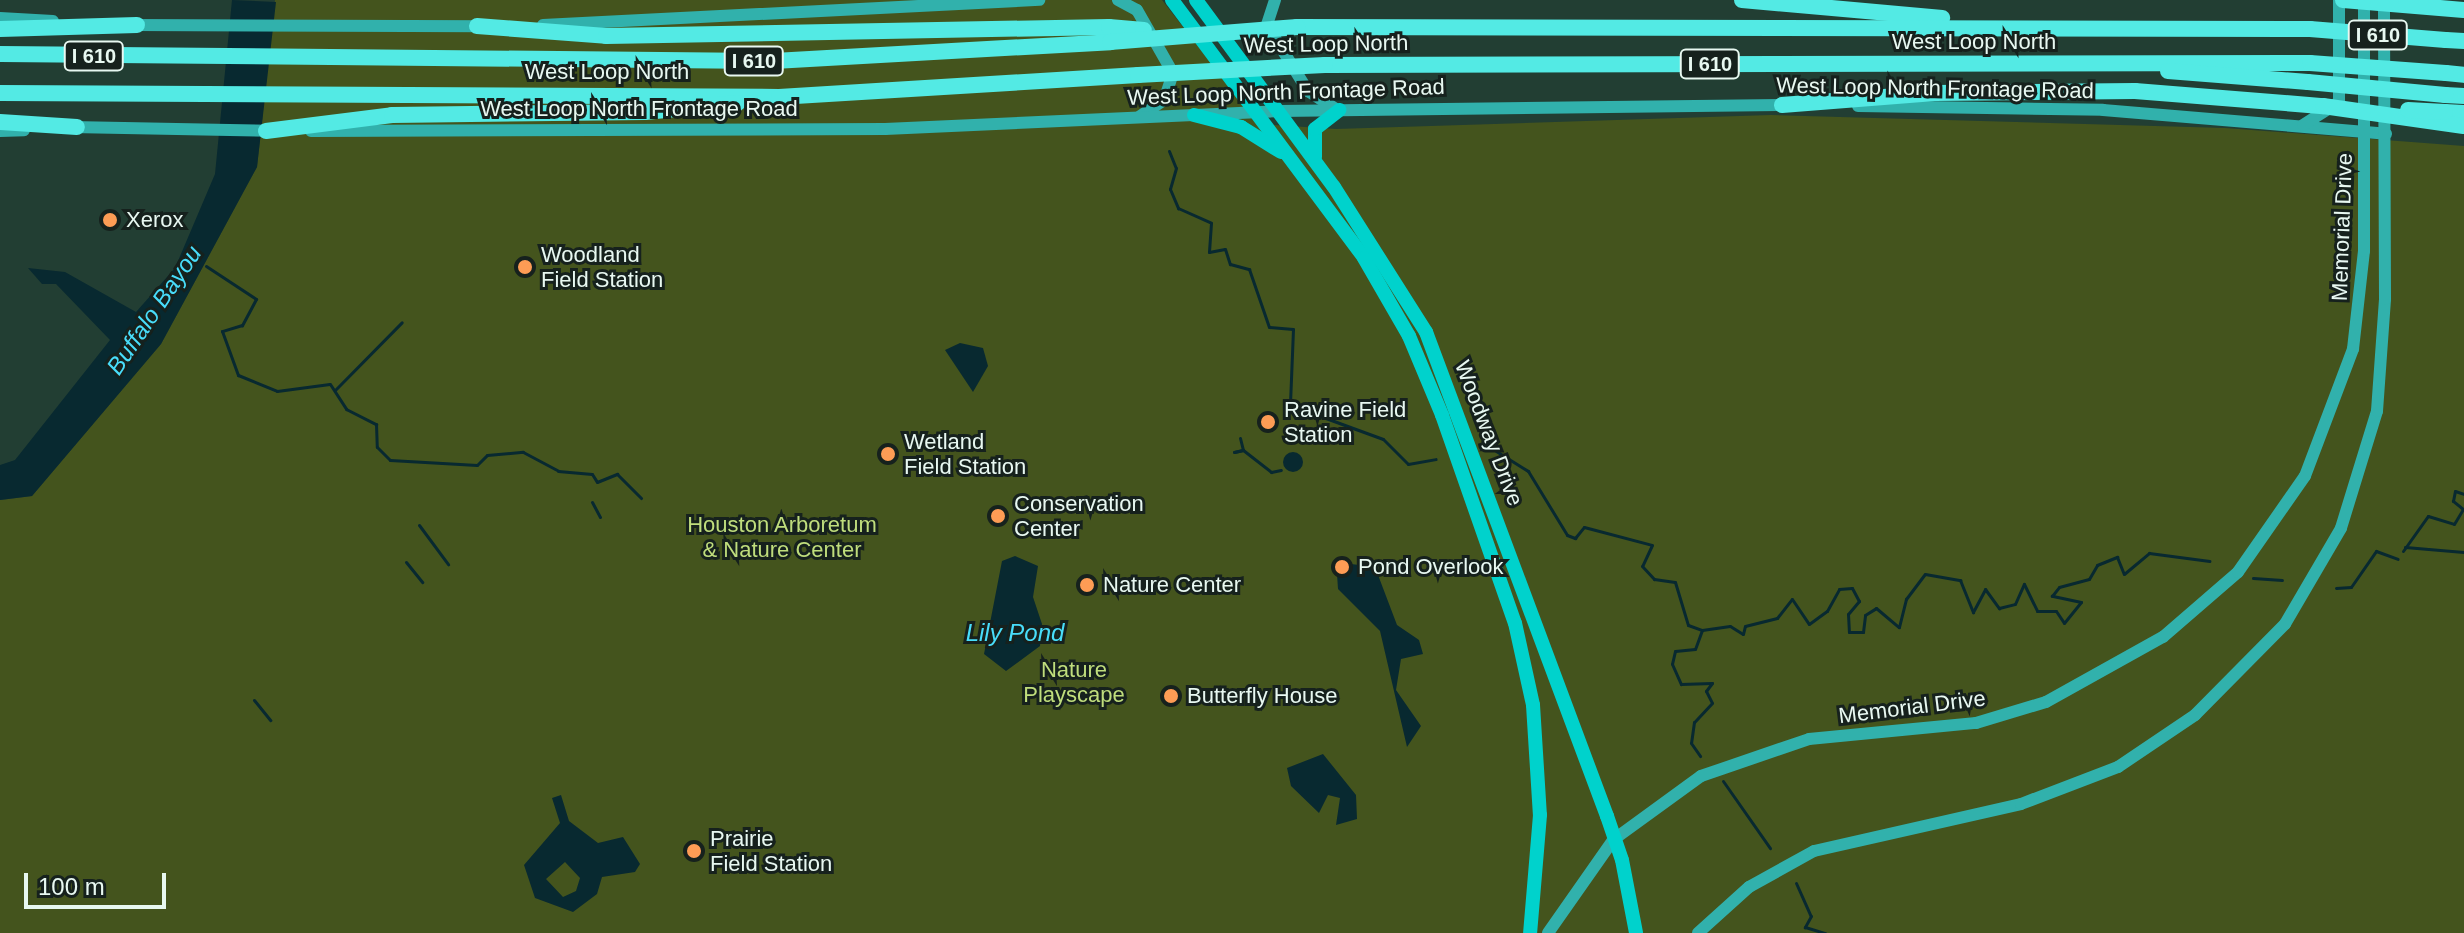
<!DOCTYPE html>
<html>
<head>
<meta charset="utf-8">
<style>
	body { margin:0 }
	#map { position:relative; width:2464px; height:933px; overflow:hidden; background:#223e33; font-family:Helvetica,sans-serif }
	div>[style] { position:absolute }
	[style*='--x'] { left:calc(var(--x)*1px); top:calc(var(--y)*1px); width:calc(var(--w)*1px); rotate:calc(var(--a)*1deg) }
	.green>* { inset:0; background:#44541d }
	.water>* { inset:0; background:#082930 }
	.round { border-radius:50% }
	.stream>* { height:3px; margin:-1.5px; padding:0 1.5px; transform-origin:1.5px; border-radius:1.5px; background:#082930 }
	.secondary>* { height:12px; margin:-6px; padding:0 6px; transform-origin:6px; border-radius:6px; background:#31b1ac }
	.primary>* { height:14px; margin:-7px; padding:0 7px; transform-origin:7px; border-radius:7px; background:#00d2cc }
	.highway>* { height:16px; margin:-8px; padding:0 8px; transform-origin:8px; border-radius:8px; background:#53eae4 }
	.primary-bridge>* { height:14px; margin:-7px; padding:0 7px; transform-origin:7px; border-radius:7px; background:#00d2cc }
	.highway-bridge>* { height:16px; margin:-8px; padding:0 8px; transform-origin:8px; border-radius:8px; background:#53eae4 }
	.dots>* { width:22px; height:22px; translate:-50% -50%; box-sizing:border-box; border:4px solid #16211d; border-radius:50% }
	span { translate:-50% -50%; white-space:nowrap; text-align:center; line-height:1.15; -webkit-text-stroke:6px #16211d; paint-order:stroke }
	.shield-label span { padding:2px 6px; background:#16211d; border:2px solid; border-radius:6px; -webkit-text-stroke-width:0 }
	.shield-label { font-size:20px; color:#e8f8f1; font-weight:700 }
	.street-label { font-size:22px; color:#e8f8f1 }
	.poi-label { font-size:22px; color:#e8f8f1 }
	.left { translate:0 -50%; text-align:left }
	.park-label { font-size:22px; color:#bfdd7c }
	.water-label { font-size:24px; color:#48ddfa; font-style:italic }
	.scale { position:absolute; left:24px; top:873px; width:142px; height:36px; box-sizing:border-box; border:4px solid #e8f8f1; border-top:0; padding-left:10px; font-size:24px; line-height:28px; white-space:nowrap; color:#e8f8f1; -webkit-text-stroke:6px #16211d; paint-order:stroke }
</style>
</head>
<body>
<div id="map">
	<div class="green">
		<div style="clip-path:polygon(275px 0,1162px 0,1259px 124px,1336px 129px,1771px 115px,2225px 128px,2464px 146px,2464px 933px,0 933px,0 500px,32px 496px,161px 344px,257px 167px)"></div>
	</div>
	<div class="water">
		<div style="clip-path:polygon(232px 0,276px 2px,257px 167px,161px 344px,32px 496px,0 500px,0 465px,15px 460px,110px 340px,56px 284px,42px 284px,28px 268px,65px 272px,136px 312px,175px 268px,215px 174px)"></div>
		<div style="clip-path:polygon(960px 343px,983px 348px,988px 366px,973px 392px,945px 350px)"></div>
		<div class="round" style="left:1283px;top:452px;width:20px;height:20px"></div>
		<div style="clip-path:polygon(1015px 556px,1038px 566px,1033px 597px,1042px 624px,1040px 646px,1006px 671px,984px 654px,1002px 561px)"></div>
		<div style="clip-path:polygon(1351px 564px,1375px 567px,1397px 625px,1419px 640px,1423px 654px,1401px 659px,1396px 690px,1421px 726px,1407px 747px,1380px 631px,1338px 589px,1337px 574px,1349px 573px)"></div>
		<div style="clip-path:polygon(1323px 754px,1356px 795px,1357px 819px,1336px 825px,1340px 798px,1328px 795px,1319px 813px,1291px 786px,1287px 768px)"></div>
		<div style="clip-path:polygon(evenodd,561px 795px,569px 821px,598px 843px,623px 837px,640px 864px,635px 872px,602px 877px,597px 894px,573px 912px,535px 898px,524px 865px,560px 823px,552px 798px,561px 795px,565px 862px,580px 878px,576px 891px,563px 897px,546px 879px,565px 862px)"></div>
	</div>
	<div class="stream">
		<div style="--x:1169;--y:151;--w:18;--a:68"></div>
		<div style="--x:1176;--y:168;--w:22;--a:106"></div>
		<div style="--x:1170;--y:189;--w:21;--a:67"></div>
		<div style="--x:1178;--y:208;--w:36;--a:24"></div>
		<div style="--x:1211;--y:223;--w:29;--a:94"></div>
		<div style="--x:1209;--y:252;--w:16;--a:-11"></div>
		<div style="--x:1225;--y:249;--w:16;--a:72"></div>
		<div style="--x:1230;--y:264;--w:20;--a:15"></div>
		<div style="--x:1249;--y:269;--w:61;--a:71"></div>
		<div style="--x:1269;--y:327;--w:24;--a:5"></div>
		<div style="--x:1293;--y:329;--w:76;--a:92.3"></div>
		<div style="--x:1290;--y:405;--w:99;--a:20.1"></div>
		<div style="--x:1383;--y:439;--w:35;--a:45"></div>
		<div style="--x:1408;--y:464;--w:28;--a:-10"></div>
		<div style="--x:206;--y:266;--w:60;--a:33.4"></div>
		<div style="--x:256;--y:299;--w:30;--a:118"></div>
		<div style="--x:242;--y:325;--w:21;--a:163"></div>
		<div style="--x:222;--y:331;--w:47;--a:70"></div>
		<div style="--x:238;--y:375;--w:42;--a:22.3"></div>
		<div style="--x:277;--y:391;--w:53;--a:-7.5"></div>
		<div style="--x:330;--y:384;--w:30;--a:57"></div>
		<div style="--x:346;--y:409;--w:34;--a:27"></div>
		<div style="--x:376;--y:424;--w:23;--a:88"></div>
		<div style="--x:377;--y:447;--w:18;--a:45"></div>
		<div style="--x:390;--y:460;--w:87;--a:3.3"></div>
		<div style="--x:477;--y:465;--w:14;--a:-45"></div>
		<div style="--x:487;--y:455;--w:36;--a:-5"></div>
		<div style="--x:523;--y:452;--w:40;--a:28"></div>
		<div style="--x:558;--y:471;--w:34;--a:5"></div>
		<div style="--x:592;--y:474;--w:9;--a:58"></div>
		<div style="--x:597;--y:482;--w:22;--a:-22"></div>
		<div style="--x:617;--y:474;--w:34;--a:45"></div>
		<div style="--x:335;--y:390;--w:95;--a:-45.4"></div>
		<div style="--x:1240;--y:438;--w:12;--a:76"></div>
		<div style="--x:1243;--y:450;--w:9;--a:167"></div>
		<div style="--x:1234;--y:452;--w:9;--a:-13"></div>
		<div style="--x:1243;--y:450;--w:36;--a:38"></div>
		<div style="--x:1271;--y:472;--w:10;--a:-11"></div>
		<div style="--x:1496;--y:451;--w:38;--a:32"></div>
		<div style="--x:1528;--y:471;--w:75;--a:58.6"></div>
		<div style="--x:1567;--y:535;--w:9;--a:21"></div>
		<div style="--x:1575;--y:538;--w:14;--a:-51"></div>
		<div style="--x:1584;--y:527;--w:70;--a:14.8"></div>
		<div style="--x:1652;--y:545;--w:23;--a:115"></div>
		<div style="--x:1642;--y:566;--w:18;--a:47"></div>
		<div style="--x:1654;--y:579;--w:21;--a:8"></div>
		<div style="--x:1675;--y:582;--w:45;--a:73.2"></div>
		<div style="--x:1688;--y:625;--w:15;--a:20"></div>
		<div style="--x:1702;--y:630;--w:20;--a:110"></div>
		<div style="--x:1695;--y:649;--w:20;--a:174"></div>
		<div style="--x:1675;--y:651;--w:13;--a:103"></div>
		<div style="--x:1672;--y:664;--w:22;--a:66"></div>
		<div style="--x:1681;--y:684;--w:31;--a:-2"></div>
		<div style="--x:1712;--y:683;--w:10;--a:127"></div>
		<div style="--x:1706;--y:691;--w:13;--a:63"></div>
		<div style="--x:1712;--y:703;--w:26;--a:133"></div>
		<div style="--x:1694;--y:722;--w:21;--a:98"></div>
		<div style="--x:1691;--y:743;--w:16;--a:55"></div>
		<div style="--x:592;--y:502;--w:17;--a:62"></div>
		<div style="--x:419;--y:525;--w:49;--a:53.4"></div>
		<div style="--x:2405;--y:547;--w:59;--a:4.8"></div>
		<div style="--x:2403;--y:551;--w:43;--a:-54.5"></div>
		<div style="--x:2428;--y:516;--w:27;--a:17"></div>
		<div style="--x:2454;--y:524;--w:17;--a:-59"></div>
		<div style="--x:2463;--y:509;--w:13;--a:-141"></div>
		<div style="--x:2453;--y:501;--w:10;--a:-79"></div>
		<div style="--x:2455;--y:491;--w:9;--a:18"></div>
		<div style="--x:406;--y:562;--w:26;--a:51"></div>
		<div style="--x:2253;--y:578;--w:29;--a:4"></div>
		<div style="--x:2336;--y:588;--w:15;--a:-4"></div>
		<div style="--x:2351;--y:587;--w:44;--a:-55.2"></div>
		<div style="--x:2376;--y:551;--w:23;--a:20"></div>
		<div style="--x:1702;--y:630;--w:28;--a:-8"></div>
		<div style="--x:1730;--y:626;--w:15;--a:32"></div>
		<div style="--x:1743;--y:634;--w:8;--a:-76"></div>
		<div style="--x:1745;--y:626;--w:33;--a:-14"></div>
		<div style="--x:1777;--y:618;--w:24;--a:-52"></div>
		<div style="--x:1792;--y:599;--w:30;--a:56"></div>
		<div style="--x:1809;--y:624;--w:22;--a:-36"></div>
		<div style="--x:1827;--y:611;--w:25;--a:-61"></div>
		<div style="--x:1839;--y:589;--w:13;--a:-4"></div>
		<div style="--x:1852;--y:588;--w:15;--a:62"></div>
		<div style="--x:1859;--y:601;--w:17;--a:130"></div>
		<div style="--x:1848;--y:614;--w:18;--a:87"></div>
		<div style="--x:1849;--y:632;--w:14;--a:0"></div>
		<div style="--x:1863;--y:632;--w:17;--a:-83"></div>
		<div style="--x:1865;--y:615;--w:13;--a:-32"></div>
		<div style="--x:1876;--y:608;--w:30;--a:40"></div>
		<div style="--x:1899;--y:627;--w:29;--a:-76"></div>
		<div style="--x:1906;--y:599;--w:31;--a:-53"></div>
		<div style="--x:1925;--y:574;--w:36;--a:10"></div>
		<div style="--x:1960;--y:580;--w:35;--a:68"></div>
		<div style="--x:1973;--y:612;--w:26;--a:-62"></div>
		<div style="--x:1985;--y:589;--w:24;--a:54"></div>
		<div style="--x:1999;--y:608;--w:16;--a:-14"></div>
		<div style="--x:2015;--y:604;--w:22;--a:-66"></div>
		<div style="--x:2024;--y:584;--w:30;--a:64"></div>
		<div style="--x:2037;--y:611;--w:19;--a:0"></div>
		<div style="--x:2056;--y:611;--w:14;--a:56"></div>
		<div style="--x:2064;--y:623;--w:27;--a:-51"></div>
		<div style="--x:2081;--y:602;--w:30;--a:-168"></div>
		<div style="--x:2052;--y:596;--w:11;--a:-52"></div>
		<div style="--x:2059;--y:587;--w:31;--a:-15"></div>
		<div style="--x:2089;--y:579;--w:16;--a:-60"></div>
		<div style="--x:2097;--y:565;--w:22;--a:-22"></div>
		<div style="--x:2117;--y:557;--w:18;--a:68"></div>
		<div style="--x:2124;--y:574;--w:33;--a:-40"></div>
		<div style="--x:2149;--y:553;--w:61;--a:7.6"></div>
		<div style="--x:254;--y:700;--w:26;--a:51"></div>
		<div style="--x:1723;--y:781;--w:82;--a:55"></div>
		<div style="--x:1796;--y:883;--w:36;--a:66"></div>
		<div style="--x:1811;--y:916;--w:13;--a:119"></div>
		<div style="--x:1805;--y:927;--w:21;--a:17"></div>
	</div>
	<div class="secondary">
		<div style="--x:1118;--y:0;--w:21;--a:28"></div>
		<div style="--x:1137;--y:10;--w:73;--a:60.3"></div>
		<div style="--x:1173;--y:73;--w:28;--a:108"></div>
		<div style="--x:1164;--y:100;--w:29;--a:146"></div>
		<div style="--x:1275;--y:0;--w:26;--a:108"></div>
		<div style="--x:1267;--y:25;--w:78;--a:58.2"></div>
		<div style="--x:1308;--y:91;--w:31;--a:33"></div>
		<div style="--x:0;--y:18;--w:53;--a:3.2"></div>
		<div style="--x:131;--y:25;--w:354;--a:0.2"></div>
		<div style="--x:543;--y:25;--w:497;--a:-2.9"></div>
		<div style="--x:1858;--y:106;--w:245;--a:0.9"></div>
		<div style="--x:2103;--y:110;--w:284;--a:4.8"></div>
		<div style="--x:2303;--y:125;--w:43;--a:-32.6"></div>
		<div style="--x:2339;--y:102;--w:102;--a:-90"></div>
		<div style="--x:71;--y:127;--w:201;--a:1.1"></div>
		<div style="--x:0;--y:131;--w:24;--a:-2"></div>
		<div style="--x:311;--y:131;--w:574;--a:-0.2"></div>
		<div style="--x:885;--y:129;--w:394;--a:-2.6"></div>
		<div style="--x:1279;--y:111;--w:508;--a:-0.68"></div>
		<div style="--x:1548;--y:933;--w:113;--a:-55"></div>
		<div style="--x:1613;--y:840;--w:109;--a:-36"></div>
		<div style="--x:1701;--y:776;--w:114;--a:-18.9"></div>
		<div style="--x:1809;--y:739;--w:168;--a:-5.5"></div>
		<div style="--x:1976;--y:723;--w:73;--a:-16.7"></div>
		<div style="--x:2046;--y:702;--w:134;--a:-29.1"></div>
		<div style="--x:2163;--y:637;--w:99;--a:-40.9"></div>
		<div style="--x:2238;--y:572;--w:117;--a:-55.1"></div>
		<div style="--x:2305;--y:476;--w:136;--a:-69.3"></div>
		<div style="--x:2353;--y:349;--w:99;--a:-83.6"></div>
		<div style="--x:2364;--y:251;--w:251;--a:-90"></div>
		<div style="--x:1698;--y:933;--w:69;--a:-42"></div>
		<div style="--x:1749;--y:887;--w:74;--a:-29"></div>
		<div style="--x:1814;--y:851;--w:212;--a:-12.8"></div>
		<div style="--x:2021;--y:804;--w:104;--a:-20.9"></div>
		<div style="--x:2118;--y:767;--w:93;--a:-34"></div>
		<div style="--x:2195;--y:715;--w:128;--a:-45.3"></div>
		<div style="--x:2285;--y:624;--w:111;--a:-59.7"></div>
		<div style="--x:2341;--y:528;--w:122;--a:-72.9"></div>
		<div style="--x:2377;--y:411;--w:112;--a:-85.9"></div>
		<div style="--x:2385;--y:299;--w:299;--a:-90.2"></div>
	</div>
	<div class="primary">
		<div style="--x:1172;--y:0;--w:322;--a:53.3"></div>
		<div style="--x:1364;--y:258;--w:90;--a:60"></div>
		<div style="--x:1409;--y:336;--w:86;--a:67.3"></div>
		<div style="--x:1442;--y:415;--w:220;--a:70.7"></div>
		<div style="--x:1515;--y:623;--w:84;--a:77.6"></div>
		<div style="--x:1533;--y:705;--w:110;--a:86.4"></div>
		<div style="--x:1540;--y:815;--w:118;--a:94.8"></div>
		<div style="--x:1196;--y:0;--w:232;--a:53.6"></div>
		<div style="--x:1334;--y:187;--w:172;--a:57.6"></div>
		<div style="--x:1426;--y:332;--w:517;--a:69.5"></div>
		<div style="--x:1194;--y:115;--w:49;--a:14.3"></div>
		<div style="--x:1241;--y:127;--w:47;--a:32"></div>
		<div style="--x:1315;--y:157;--w:28;--a:-90"></div>
		<div style="--x:1315;--y:129;--w:31;--a:-38"></div>
		<div style="--x:1622;--y:860;--w:74;--a:79.1"></div>
	</div>
	<div class="highway">
		<div style="--x:1742;--y:0;--w:201;--a:5.1"></div>
		<div style="--x:477;--y:26;--w:129;--a:4.4"></div>
		<div style="--x:606;--y:36;--w:503;--a:-1.03"></div>
		<div style="--x:1297;--y:27;--w:1013;--a:0.11"></div>
		<div style="--x:0;--y:29;--w:137;--a:-1.7"></div>
		<div style="--x:2446;--y:40;--w:18;--a:3"></div>
		<div style="--x:0;--y:54;--w:774;--a:0.52"></div>
		<div style="--x:774;--y:61;--w:337;--a:-3.2"></div>
		<div style="--x:1325;--y:65;--w:985;--a:-0.12"></div>
		<div style="--x:2168;--y:71;--w:140;--a:4.5"></div>
		<div style="--x:2446;--y:73;--w:18;--a:6"></div>
		<div style="--x:0;--y:93;--w:779;--a:0.29"></div>
		<div style="--x:779;--y:97;--w:360;--a:-3.5"></div>
		<div style="--x:2445;--y:95;--w:19;--a:3"></div>
		<div style="--x:1782;--y:105;--w:153;--a:-4.5"></div>
		<div style="--x:1935;--y:93;--w:200;--a:-0.6"></div>
		<div style="--x:2135;--y:91;--w:189;--a:4.6"></div>
		<div style="--x:2445;--y:112;--w:19;--a:3"></div>
		<div style="--x:0;--y:122;--w:77;--a:3.7"></div>
		<div style="--x:266;--y:131;--w:127;--a:-7.2"></div>
		<div style="--x:392;--y:115;--w:253;--a:-0.7"></div>
		<div style="--x:645;--y:112;--w:93;--a:-5.5"></div>
	</div>
	<div class="primary-bridge">
		<div style="--x:1607;--y:816;--w:46;--a:71.2"></div>
	</div>
	<div class="highway-bridge">
		<div style="--x:2343;--y:0;--w:121;--a:4.7"></div>
		<div style="--x:1109;--y:27;--w:35;--a:5"></div>
		<div style="--x:2310;--y:29;--w:136;--a:4.6"></div>
		<div style="--x:1110;--y:42;--w:188;--a:-4.6"></div>
		<div style="--x:2310;--y:63;--w:136;--a:4.2"></div>
		<div style="--x:1138;--y:75;--w:187;--a:-3.1"></div>
		<div style="--x:2308;--y:82;--w:138;--a:5.4"></div>
		<div style="--x:2323;--y:106;--w:142;--a:8.1"></div>
		<div style="--x:2408;--y:110;--w:37;--a:3"></div>
	</div>
	<div class="dots">
		<div style="left:110px;top:220px;background:#fd9c55"></div>
		<div style="left:525px;top:267px;background:#fd9c55"></div>
		<div style="left:1268px;top:422px;background:#fd9c55"></div>
		<div style="left:888px;top:454px;background:#fd9c55"></div>
		<div style="left:998px;top:516px;background:#fd9c55"></div>
		<div style="left:1342px;top:567px;background:#fd9c55"></div>
		<div style="left:1087px;top:585px;background:#fd9c55"></div>
		<div style="left:1171px;top:696px;background:#fd9c55"></div>
		<div style="left:694px;top:851px;background:#fd9c55"></div>
	</div>
	<div class="shield-label">
		<span style="left:2378px;top:35px">I 610</span>
		<span style="left:94px;top:56px">I 610</span>
		<span style="left:754px;top:61px">I 610</span>
		<span style="left:1710px;top:64px">I 610</span>
	</div>
	<div class="street-label">
		<span style="left:1974px;top:42px">West Loop North</span>
		<span style="left:1326px;top:44px;rotate:-1deg">West Loop North</span>
		<span style="left:607px;top:72px">West Loop North</span>
		<span style="left:1935px;top:88px;rotate:1deg">West Loop North Frontage Road</span>
		<span style="left:1286px;top:92px;rotate:-2deg">West Loop North Frontage Road</span>
		<span style="left:639px;top:109px">West Loop North Frontage Road</span>
		<span style="left:2342px;top:227px;rotate:-88deg">Memorial Drive</span>
		<span style="left:1489px;top:433px;rotate:69deg">Woodway Drive</span>
		<span style="left:1912px;top:707px;rotate:-7deg">Memorial Drive</span>
	</div>
	<div class="poi-label">
		<span class="left" style="left:126px;top:220px">Xerox</span>
		<span class="left" style="left:541px;top:267px">Woodland<br>Field Station</span>
		<span class="left" style="left:1284px;top:422px">Ravine Field<br>Station</span>
		<span class="left" style="left:904px;top:454px">Wetland<br>Field Station</span>
		<span class="left" style="left:1014px;top:516px">Conservation<br>Center</span>
		<span class="left" style="left:1358px;top:567px">Pond Overlook</span>
		<span class="left" style="left:1103px;top:585px">Nature Center</span>
		<span class="left" style="left:1187px;top:696px">Butterfly House</span>
		<span class="left" style="left:710px;top:851px">Prairie<br>Field Station</span>
	</div>
	<div class="park-label">
		<span style="left:782px;top:537px">Houston Arboretum<br>&amp; Nature Center</span>
		<span style="left:1074px;top:682px">Nature<br>Playscape</span>
	</div>
	<div class="water-label">
		<span style="left:154px;top:310px;rotate:-56deg">Buffalo Bayou</span>
		<span style="left:1015px;top:633px">Lily Pond</span>
	</div>
	<div class="scale">100 m</div>
</div>
</body>
</html>
